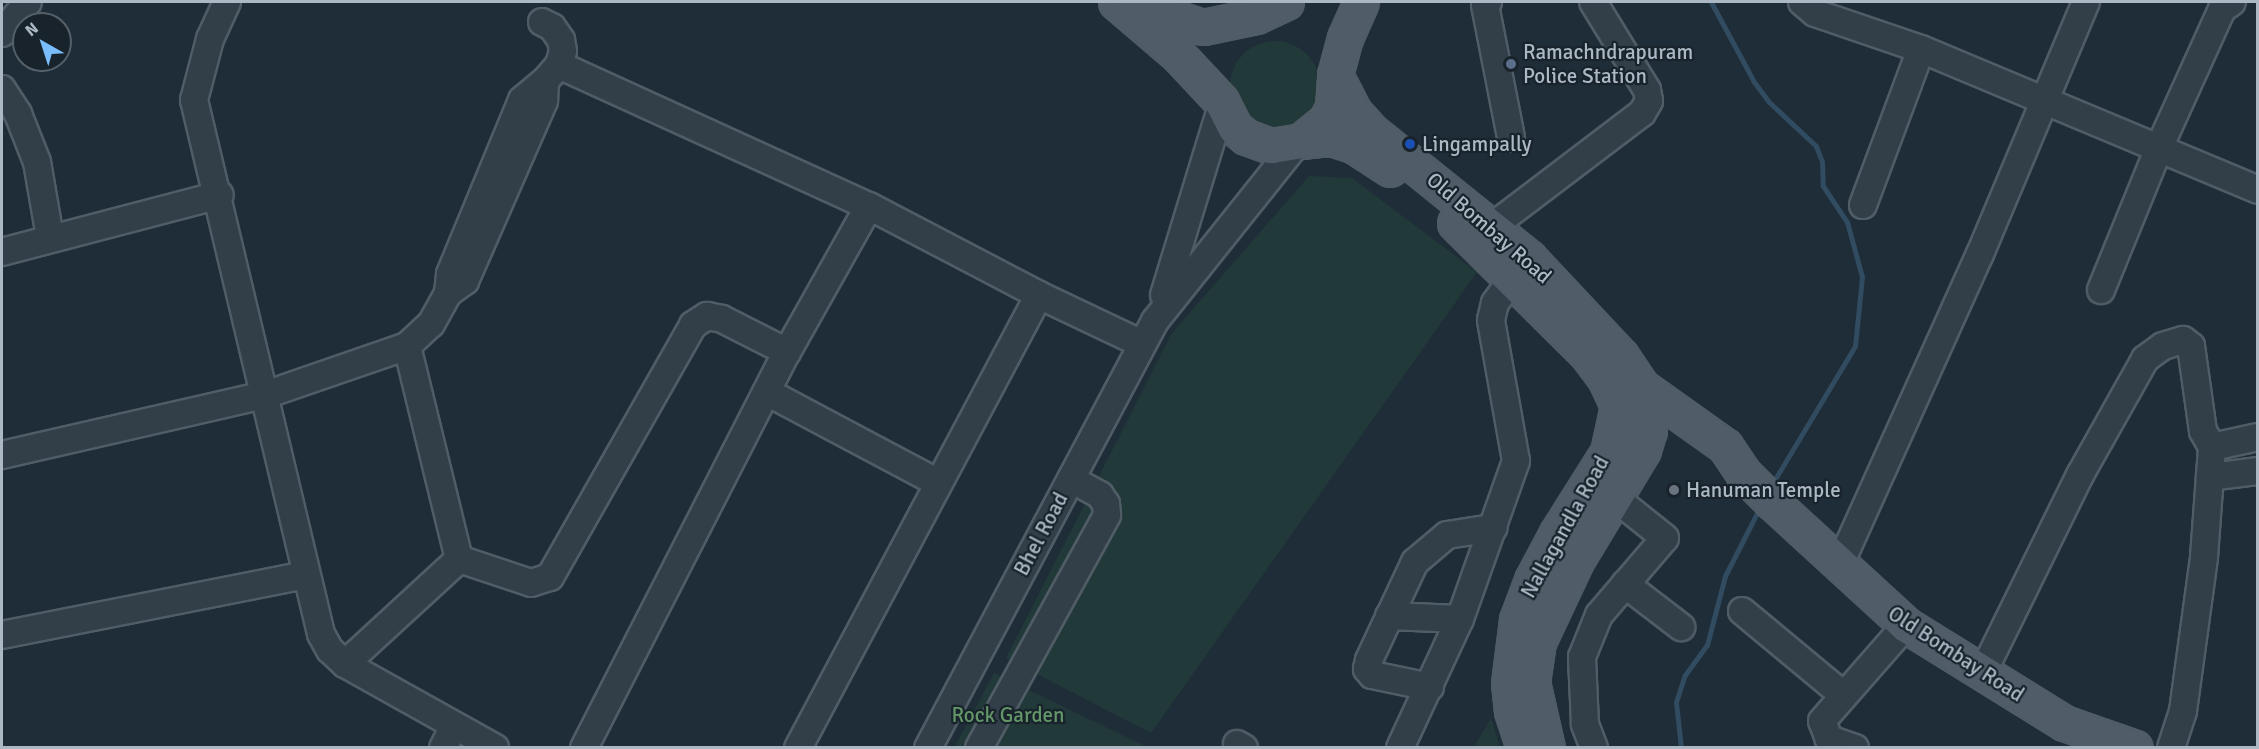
<!DOCTYPE html>
<html>
<head>
<meta charset="utf-8">
<style>
	body { margin:0 }
	#map { position:relative; width:2259px; height:749px; overflow:hidden; background:#1f2d38; font-family:Signika,sans-serif }
	div>[style] { position:absolute }
	[style*='--x'] { left:calc(var(--x)*1px); top:calc(var(--y)*1px); width:calc(var(--w)*1px); rotate:calc(var(--a)*1deg) }
	.green>* { inset:0; background:#213938 }
	.round { border-radius:50% }
	.stream>* { height:5px; margin:-2.5px; padding:0 2.5px; transform-origin:2.5px; border-radius:2.5px; background:#314b60 }
	.roads { filter:drop-shadow(2px 0 #505c66) drop-shadow(-2px 0 #505c66) drop-shadow(0 2px #505c66) drop-shadow(0 -2px #505c66) }
	.minor>* { height:26px; margin:-13px; padding:0 13px; transform-origin:13px; border-radius:13px; background:#323e48 }
	.major>* { height:33px; margin:-16.5px; padding:0 16.5px; transform-origin:16.5px; border-radius:16.5px; background:#505d68 }
	.dots>* { width:16px; height:16px; translate:-50% -50%; box-sizing:border-box; border:3px solid #18232c; border-radius:50% }
	span { translate:-50% -50%; white-space:nowrap; text-align:center; line-height:1.15; -webkit-text-stroke:4.5px #18232c; paint-order:stroke }
	.poi-label { font-size:21px; color:#acb9c5 }
	.left { translate:0 -50%; text-align:left }
	.street-label { font-size:21px; color:#acb9c5 }
	.park-label { font-size:21px; color:#639668 }
	.frame { position:absolute; inset:0; border:3px solid #acb9c5; pointer-events:none }
	.north { position:absolute; left:12px; top:12px; width:60px; height:60px; box-sizing:border-box; background:#18232c; border:2px solid #535f69; border-radius:50%; rotate:321deg; font-size:16px; font-weight:700; line-height:24px; text-align:center; color:#acb9c5 }
	.north::after { content:''; display:block; margin:auto; width:21px; height:27px; background:#7abdfc; clip-path:polygon(50% 0,100% 100%,50% 72%,0 100%) }
</style>
</head>
<body>
<div id="map">
	<div class="green">
		<div class="round" style="left:1230px;top:41px;width:90px;height:90px"></div>
		<div style="clip-path:polygon(1309px 176px,1352px 178px,1477px 272px,1151px 733px,1006px 658px,1172px 333px)"></div>
		<div style="clip-path:polygon(994px 673px,1147px 747px,954px 748px)"></div>
		<div style="clip-path:polygon(1491px 718px,1500px 747px,1474px 747px)"></div>
	</div>
	<div class="stream">
		<div style="--x:1711;--y:2;--w:91;--a:61.7"></div>
		<div style="--x:1754;--y:82;--w:25;--a:53"></div>
		<div style="--x:1769;--y:102;--w:64;--a:43.1"></div>
		<div style="--x:1816;--y:146;--w:17;--a:69"></div>
		<div style="--x:1822;--y:162;--w:24;--a:88"></div>
		<div style="--x:1823;--y:186;--w:43;--a:56.3"></div>
		<div style="--x:1847;--y:222;--w:57;--a:74.7"></div>
		<div style="--x:1862;--y:277;--w:69;--a:95.8"></div>
		<div style="--x:1855;--y:346;--w:163;--a:121"></div>
		<div style="--x:1681;--y:748;--w:46;--a:-96.2"></div>
		<div style="--x:1676;--y:702;--w:28;--a:-72"></div>
		<div style="--x:1685;--y:675;--w:37;--a:-54"></div>
		<div style="--x:1707;--y:645;--w:71;--a:-75.4"></div>
		<div style="--x:1725;--y:576;--w:80;--a:-63.1"></div>
	</div>
	<div class="roads">
		<div class="minor">
			<div style="--x:227;--y:2;--w:41;--a:114.7"></div>
			<div style="--x:210;--y:39;--w:63;--a:104.7"></div>
			<div style="--x:194;--y:100;--w:549;--a:76.62"></div>
			<div style="--x:321;--y:634;--w:18;--a:61"></div>
			<div style="--x:330;--y:650;--w:21;--a:43"></div>
			<div style="--x:345;--y:664;--w:172;--a:29.2"></div>
			<div style="--x:1488;--y:2;--w:4;--a:135"></div>
			<div style="--x:1485;--y:5;--w:135;--a:78.9"></div>
			<div style="--x:1802;--y:2;--w:17;--a:40"></div>
			<div style="--x:1815;--y:13;--w:112;--a:18.8"></div>
			<div style="--x:1921;--y:49;--w:365;--a:22.7"></div>
			<div style="--x:542;--y:22;--w:11;--a:27"></div>
			<div style="--x:552;--y:27;--w:16;--a:55"></div>
			<div style="--x:561;--y:40;--w:11;--a:80"></div>
			<div style="--x:563;--y:51;--w:15;--a:106"></div>
			<div style="--x:2;--y:33;--w:40;--a:-50"></div>
			<div style="--x:2;--y:89;--w:30;--a:57"></div>
			<div style="--x:18;--y:114;--w:52;--a:68.4"></div>
			<div style="--x:37;--y:162;--w:76;--a:80.2"></div>
			<div style="--x:1863;--y:205;--w:166;--a:-69.6"></div>
			<div style="--x:1493;--y:226;--w:187;--a:-37.2"></div>
			<div style="--x:1642;--y:113;--w:14;--a:-60"></div>
			<div style="--x:1649;--y:101;--w:11;--a:-100"></div>
			<div style="--x:1647;--y:90;--w:103;--a:-121.5"></div>
			<div style="--x:2;--y:252;--w:225;--a:-14.7"></div>
			<div style="--x:2101;--y:290;--w:153;--a:-67.8"></div>
			<div style="--x:2159;--y:148;--w:153;--a:-65.6"></div>
			<div style="--x:2222;--y:9;--w:12;--a:-35"></div>
			<div style="--x:448;--y:293;--w:21;--a:-35"></div>
			<div style="--x:465;--y:281;--w:197;--a:-66.3"></div>
			<div style="--x:544;--y:101;--w:20;--a:-87"></div>
			<div style="--x:545;--y:81;--w:21;--a:-49"></div>
			<div style="--x:559;--y:65;--w:341;--a:24.5"></div>
			<div style="--x:869;--y:206;--w:192;--a:27.6"></div>
			<div style="--x:1039;--y:295;--w:513;--a:118.01"></div>
			<div style="--x:1039;--y:295;--w:114;--a:25.4"></div>
			<div style="--x:1164;--y:295;--w:199;--a:-73"></div>
			<div style="--x:407;--y:346;--w:219;--a:76.3"></div>
			<div style="--x:767;--y:392;--w:194;--a:28"></div>
			<div style="--x:2;--y:455;--w:270;--a:-12.9"></div>
			<div style="--x:265;--y:395;--w:150;--a:-19"></div>
			<div style="--x:407;--y:346;--w:33;--a:-43"></div>
			<div style="--x:431;--y:324;--w:35;--a:-61"></div>
			<div style="--x:448;--y:293;--w:19;--a:-84"></div>
			<div style="--x:450;--y:274;--w:188;--a:-67.5"></div>
			<div style="--x:522;--y:100;--w:30;--a:-40"></div>
			<div style="--x:2210;--y:477;--w:48;--a:-7.1"></div>
			<div style="--x:1839;--y:566;--w:342;--a:-65.7"></div>
			<div style="--x:1980;--y:254;--w:273;--a:-67.2"></div>
			<div style="--x:1625;--y:584;--w:71;--a:37.5"></div>
			<div style="--x:1742;--y:611;--w:131;--a:39.7"></div>
			<div style="--x:1389;--y:616;--w:71;--a:2.4"></div>
			<div style="--x:2;--y:635;--w:308;--a:-11.2"></div>
			<div style="--x:345;--y:664;--w:155;--a:-42.6"></div>
			<div style="--x:459;--y:559;--w:76;--a:18.4"></div>
			<div style="--x:531;--y:583;--w:20;--a:-18"></div>
			<div style="--x:550;--y:577;--w:290;--a:-60.4"></div>
			<div style="--x:693;--y:325;--w:17;--a:-33"></div>
			<div style="--x:707;--y:316;--w:15;--a:11"></div>
			<div style="--x:722;--y:319;--w:73;--a:26.9"></div>
			<div style="--x:1982;--y:674;--w:222;--a:-63.8"></div>
			<div style="--x:2080;--y:475;--w:133;--a:-60.7"></div>
			<div style="--x:2145;--y:359;--w:22;--a:-36"></div>
			<div style="--x:2163;--y:346;--w:21;--a:-17"></div>
			<div style="--x:2183;--y:340;--w:10;--a:37"></div>
			<div style="--x:2191;--y:346;--w:86;--a:82"></div>
			<div style="--x:2203;--y:431;--w:18;--a:61"></div>
			<div style="--x:2212;--y:447;--w:47;--a:-12.3"></div>
			<div style="--x:1430;--y:687;--w:59;--a:-168.3"></div>
			<div style="--x:1372;--y:675;--w:8;--a:-130"></div>
			<div style="--x:1367;--y:669;--w:9;--a:-77"></div>
			<div style="--x:1369;--y:660;--w:108;--a:-64.9"></div>
			<div style="--x:1415;--y:562;--w:42;--a:-40.2"></div>
			<div style="--x:1447;--y:535;--w:47;--a:-8.7"></div>
			<div style="--x:1237;--y:744;--w:8;--a:30"></div>
			<div style="--x:443;--y:748;--w:25;--a:-63"></div>
			<div style="--x:584;--y:748;--w:445;--a:-62.9"></div>
			<div style="--x:787;--y:352;--w:167;--a:-60.7"></div>
			<div style="--x:928;--y:748;--w:484;--a:-62"></div>
			<div style="--x:1155;--y:321;--w:229;--a:-51.4"></div>
			<div style="--x:979;--y:748;--w:266;--a:-61.2"></div>
			<div style="--x:1107;--y:515;--w:11;--a:-95"></div>
			<div style="--x:1106;--y:504;--w:11;--a:-124"></div>
			<div style="--x:1100;--y:495;--w:33;--a:-151"></div>
			<div style="--x:1400;--y:748;--w:142;--a:-65.1"></div>
			<div style="--x:1460;--y:619;--w:168;--a:-70.5"></div>
			<div style="--x:1516;--y:461;--w:143;--a:-100.1"></div>
			<div style="--x:1491;--y:320;--w:17;--a:-77"></div>
			<div style="--x:1495;--y:303;--w:32;--a:-54"></div>
			<div style="--x:1594;--y:748;--w:26;--a:-111"></div>
			<div style="--x:1585;--y:724;--w:67;--a:-92.6"></div>
			<div style="--x:1582;--y:657;--w:45;--a:-68"></div>
			<div style="--x:1599;--y:615;--w:101;--a:-49.4"></div>
			<div style="--x:1665;--y:538;--w:64;--a:-141.3"></div>
			<div style="--x:1855;--y:748;--w:28;--a:-161"></div>
			<div style="--x:1829;--y:739;--w:19;--a:-111"></div>
			<div style="--x:1822;--y:721;--w:128;--a:-48.8"></div>
			<div style="--x:2171;--y:748;--w:39;--a:-72"></div>
			<div style="--x:2183;--y:711;--w:155;--a:-82.2"></div>
			<div style="--x:2204;--y:557;--w:110;--a:-85.8"></div>
		</div>
		<div class="major">
			<div style="--x:1116;--y:2;--w:82;--a:40.5"></div>
			<div style="--x:1178;--y:55;--w:63;--a:46.9"></div>
			<div style="--x:1221;--y:101;--w:30;--a:63"></div>
			<div style="--x:1235;--y:128;--w:14;--a:39"></div>
			<div style="--x:1246;--y:137;--w:27;--a:20"></div>
			<div style="--x:1271;--y:146;--w:30;--a:-9"></div>
			<div style="--x:1301;--y:141;--w:32;--a:-39"></div>
			<div style="--x:1326;--y:121;--w:16;--a:-63"></div>
			<div style="--x:1333;--y:107;--w:32;--a:-86"></div>
			<div style="--x:1335;--y:75;--w:38;--a:-75"></div>
			<div style="--x:1345;--y:38;--w:39;--a:-66"></div>
			<div style="--x:1130;--y:3;--w:77;--a:18.2"></div>
			<div style="--x:1203;--y:27;--w:54;--a:-11.7"></div>
			<div style="--x:1256;--y:16;--w:33;--a:-25"></div>
			<div style="--x:1335;--y:75;--w:42;--a:62.8"></div>
			<div style="--x:1354;--y:112;--w:24;--a:48"></div>
			<div style="--x:1370;--y:130;--w:204;--a:38.8"></div>
			<div style="--x:1529;--y:258;--w:134;--a:46.8"></div>
			<div style="--x:1621;--y:356;--w:37;--a:56"></div>
			<div style="--x:1642;--y:387;--w:44;--a:80.8"></div>
			<div style="--x:1649;--y:430;--w:21;--a:107"></div>
			<div style="--x:1643;--y:450;--w:130;--a:121.1"></div>
			<div style="--x:1576;--y:561;--w:89;--a:115.1"></div>
			<div style="--x:1538;--y:642;--w:40;--a:98.5"></div>
			<div style="--x:1532;--y:682;--w:68;--a:77.2"></div>
			<div style="--x:1301;--y:141;--w:30;--a:-6"></div>
			<div style="--x:1331;--y:138;--w:23;--a:18"></div>
			<div style="--x:1353;--y:145;--w:44;--a:33"></div>
			<div style="--x:1455;--y:223;--w:186;--a:44.8"></div>
			<div style="--x:1587;--y:354;--w:30;--a:53"></div>
			<div style="--x:1605;--y:378;--w:31;--a:65"></div>
			<div style="--x:1618;--y:406;--w:47;--a:102.3"></div>
			<div style="--x:1608;--y:452;--w:96;--a:122.2"></div>
			<div style="--x:1557;--y:533;--w:53;--a:118"></div>
			<div style="--x:1532;--y:580;--w:43;--a:110.6"></div>
			<div style="--x:1517;--y:620;--w:64;--a:97.2"></div>
			<div style="--x:1509;--y:683;--w:28;--a:84"></div>
			<div style="--x:1512;--y:711;--w:39;--a:72"></div>
			<div style="--x:1642;--y:387;--w:102;--a:35.4"></div>
			<div style="--x:1725;--y:446;--w:32;--a:56"></div>
			<div style="--x:1743;--y:473;--w:41;--a:45"></div>
			<div style="--x:1772;--y:502;--w:182;--a:42.5"></div>
			<div style="--x:1906;--y:625;--w:186;--a:31.8"></div>
			<div style="--x:2064;--y:723;--w:75;--a:19.4"></div>
		</div>
	</div>
	<div class="dots">
		<div style="left:1511px;top:64px;background:#5c6f8a"></div>
		<div style="left:1410px;top:144px;background:#1a4fb4"></div>
		<div style="left:1674px;top:490px;background:#6b7280"></div>
	</div>
	<div class="poi-label">
		<span class="left" style="left:1523px;top:64px">Ramachndrapuram<br>Police Station</span>
		<span class="left" style="left:1422px;top:144px">Lingampally</span>
		<span class="left" style="left:1686px;top:490px">Hanuman Temple</span>
	</div>
	<div class="street-label">
		<span style="left:1489px;top:228px;rotate:41deg">Old Bombay Road</span>
		<span style="left:1565px;top:527px;rotate:-61deg">Nallagandla Road</span>
		<span style="left:1041px;top:534px;rotate:-62deg">Bhel Road</span>
		<span style="left:1956px;top:654px;rotate:33deg">Old Bombay Road</span>
	</div>
	<div class="park-label">
		<span style="left:1008px;top:715px">Rock Garden</span>
	</div>
	<div class="frame"></div>
	<div class="north">N</div>
</div>
</body>
</html>
